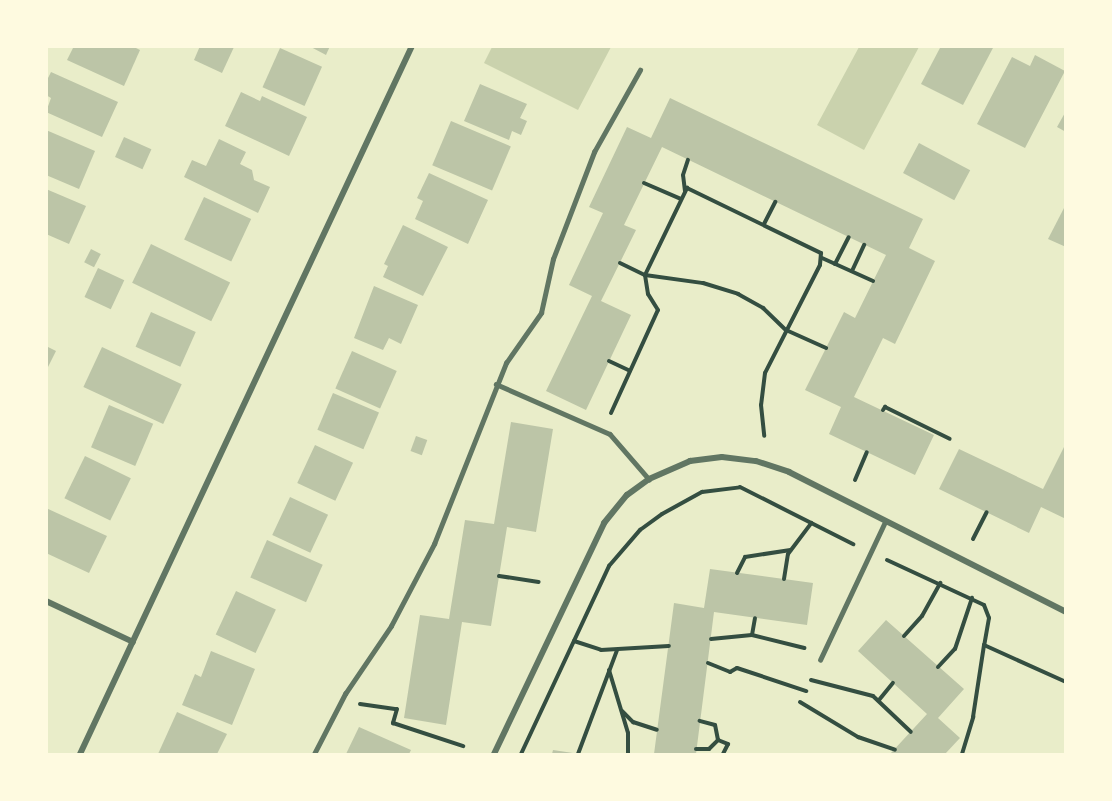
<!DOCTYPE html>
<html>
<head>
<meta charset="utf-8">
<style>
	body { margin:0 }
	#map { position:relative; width:1112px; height:801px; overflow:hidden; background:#e9edc9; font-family:Ubuntu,sans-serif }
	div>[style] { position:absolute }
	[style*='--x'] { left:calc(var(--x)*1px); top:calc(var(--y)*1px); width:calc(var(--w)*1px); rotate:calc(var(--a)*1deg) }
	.green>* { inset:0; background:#cad2ad }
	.building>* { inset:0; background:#bcc5a7; transform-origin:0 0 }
	.path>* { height:4px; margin:-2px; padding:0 2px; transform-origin:2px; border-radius:2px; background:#344e41 }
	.service>* { height:4.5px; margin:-2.25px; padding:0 2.25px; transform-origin:2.25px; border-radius:2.25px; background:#617663 }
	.minor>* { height:6px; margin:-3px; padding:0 3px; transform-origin:3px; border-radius:3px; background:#617663 }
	span { translate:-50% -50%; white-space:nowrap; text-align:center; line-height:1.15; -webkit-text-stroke:6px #fefae0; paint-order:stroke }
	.frame { position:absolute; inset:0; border:48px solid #fefae0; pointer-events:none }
</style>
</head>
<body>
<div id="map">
	<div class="green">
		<div style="clip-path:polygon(492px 47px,492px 46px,611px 47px,578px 110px,484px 63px)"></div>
		<div style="clip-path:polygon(859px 47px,919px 47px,864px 150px,817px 125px)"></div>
	</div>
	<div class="building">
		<div style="clip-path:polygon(74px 46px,132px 46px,140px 50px,124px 86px,67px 60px)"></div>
		<div style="clip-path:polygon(200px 46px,234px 47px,222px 73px,194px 60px)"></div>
		<div style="clip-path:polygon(309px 46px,330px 46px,326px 55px)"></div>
		<div style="clip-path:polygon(941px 46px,994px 46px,963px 105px,921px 84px)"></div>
		<div style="left:280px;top:48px;width:46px;height:43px;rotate:24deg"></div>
		<div style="clip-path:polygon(1035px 55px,1065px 71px,1025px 148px,977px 124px,1012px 57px,1030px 66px)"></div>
		<div style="clip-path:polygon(51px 72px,118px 102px,102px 137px,46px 112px,51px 98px,46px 95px,46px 82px)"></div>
		<div style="clip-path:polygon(480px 84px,527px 104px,520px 118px,527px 121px,521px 135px,512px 131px,509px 140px,464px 121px)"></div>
		<div style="clip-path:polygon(241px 92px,260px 101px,262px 96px,307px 117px,289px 156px,225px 126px)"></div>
		<div style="clip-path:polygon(670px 98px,923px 219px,909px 248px,935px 261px,895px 344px,883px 338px,854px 397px,934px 435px,915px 475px,829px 434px,841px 407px,805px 390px,844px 312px,855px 318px,886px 255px,662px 147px,624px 225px,636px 230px,601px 301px,631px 315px,586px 410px,546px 391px,592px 296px,569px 285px,603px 213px,589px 207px,627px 127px,651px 138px)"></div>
		<div style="clip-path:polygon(1066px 111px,1066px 132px,1057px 127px)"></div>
		<div style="left:451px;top:121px;width:65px;height:48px;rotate:23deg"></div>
		<div style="clip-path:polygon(46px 130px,95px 151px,79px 189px,46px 175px)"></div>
		<div style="left:124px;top:137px;width:30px;height:22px;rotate:24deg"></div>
		<div style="clip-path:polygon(219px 139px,246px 152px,240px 164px,252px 170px,254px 180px,270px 187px,258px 213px,184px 177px,192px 160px,206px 166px)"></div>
		<div style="left:919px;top:143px;width:58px;height:34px;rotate:28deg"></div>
		<div style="clip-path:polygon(429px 173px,488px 200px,468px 244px,415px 219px,423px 201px,417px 198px)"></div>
		<div style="clip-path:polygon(46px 189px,86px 206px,69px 244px,46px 234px)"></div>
		<div style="left:204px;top:197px;width:52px;height:47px;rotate:25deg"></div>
		<div style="clip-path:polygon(1064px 208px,1066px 209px,1066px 247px,1048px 239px)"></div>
		<div style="clip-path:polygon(403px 225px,448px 247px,423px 296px,383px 277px,388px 266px,384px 264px)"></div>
		<div style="left:151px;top:244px;width:88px;height:43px;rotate:26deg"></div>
		<div style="left:91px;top:249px;width:11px;height:15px;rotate:27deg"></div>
		<div style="left:98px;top:268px;width:29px;height:32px;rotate:25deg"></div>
		<div style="clip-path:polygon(374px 286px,418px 305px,401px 344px,389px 338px,383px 350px,354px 338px)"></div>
		<div style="left:151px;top:312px;width:49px;height:38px;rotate:24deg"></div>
		<div style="clip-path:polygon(46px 346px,56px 351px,46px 371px)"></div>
		<div style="left:102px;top:347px;width:88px;height:44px;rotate:25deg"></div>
		<div style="left:352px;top:351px;width:49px;height:41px;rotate:24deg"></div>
		<div style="left:333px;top:393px;width:50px;height:40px;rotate:23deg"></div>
		<div style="left:109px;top:405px;width:48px;height:46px;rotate:23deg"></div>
		<div style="clip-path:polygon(511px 422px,553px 429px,536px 532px,507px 527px,491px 626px,462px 622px,446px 725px,404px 718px,420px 615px,449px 619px,465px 520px,494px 524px)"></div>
		<div style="left:416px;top:436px;width:12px;height:16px;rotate:20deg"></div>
		<div style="clip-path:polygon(1066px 443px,1066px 519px,1041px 507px,1029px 533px,939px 489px,959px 449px,1043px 489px)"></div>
		<div style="left:315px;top:445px;width:42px;height:42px;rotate:25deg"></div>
		<div style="left:85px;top:456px;width:51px;height:47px;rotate:26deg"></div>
		<div style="left:290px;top:497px;width:42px;height:42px;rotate:25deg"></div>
		<div style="clip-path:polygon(46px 508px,107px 536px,89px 573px,46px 553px)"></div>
		<div style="left:267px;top:540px;width:61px;height:41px;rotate:24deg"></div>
		<div style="clip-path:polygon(710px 569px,813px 583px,807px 625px,714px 612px,696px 754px,654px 754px,674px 603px,704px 608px)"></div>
		<div style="left:236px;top:591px;width:44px;height:48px;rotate:25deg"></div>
		<div style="clip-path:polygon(886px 620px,964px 689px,938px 718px,960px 738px,945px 754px,890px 754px,927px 714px,858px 651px)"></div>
		<div style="clip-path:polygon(211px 651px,255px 669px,232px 725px,182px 705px,195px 674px,201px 677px)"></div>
		<div style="clip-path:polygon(177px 712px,227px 734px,217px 754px,158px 754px)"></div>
		<div style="clip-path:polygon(359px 727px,411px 750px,409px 754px,346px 754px)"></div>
		<div style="clip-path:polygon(553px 750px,573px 753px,573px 754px,552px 754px)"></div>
	</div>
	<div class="path">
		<div style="--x:644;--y:183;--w:40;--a:23.4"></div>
		<div style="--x:685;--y:191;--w:16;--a:-97"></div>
		<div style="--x:683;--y:175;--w:16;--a:-72"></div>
		<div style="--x:764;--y:224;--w:25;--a:-63"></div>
		<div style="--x:822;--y:258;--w:56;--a:24.3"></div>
		<div style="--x:620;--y:263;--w:28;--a:26"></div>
		<div style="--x:645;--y:275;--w:59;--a:7.9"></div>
		<div style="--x:703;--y:283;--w:37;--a:17"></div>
		<div style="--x:738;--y:294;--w:29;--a:29"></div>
		<div style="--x:763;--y:308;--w:32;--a:44"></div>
		<div style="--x:786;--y:330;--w:44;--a:24.2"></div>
		<div style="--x:835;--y:264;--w:30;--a:-63"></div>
		<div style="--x:852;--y:271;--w:29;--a:-65"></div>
		<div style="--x:609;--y:361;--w:23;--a:25"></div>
		<div style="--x:883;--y:410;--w:4;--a:-56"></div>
		<div style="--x:885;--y:407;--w:72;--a:26.2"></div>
		<div style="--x:611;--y:413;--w:113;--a:-65.5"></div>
		<div style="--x:658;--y:310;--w:19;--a:-122"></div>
		<div style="--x:648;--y:294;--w:19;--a:-99"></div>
		<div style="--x:645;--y:275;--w:97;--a:-64.2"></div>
		<div style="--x:687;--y:188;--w:149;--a:25.9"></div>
		<div style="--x:821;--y:253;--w:12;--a:95"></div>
		<div style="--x:820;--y:265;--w:121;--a:117"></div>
		<div style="--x:765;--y:373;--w:32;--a:97"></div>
		<div style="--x:761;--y:405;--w:31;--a:84"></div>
		<div style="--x:855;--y:480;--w:30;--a:-67"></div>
		<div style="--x:973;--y:539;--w:30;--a:-63"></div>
		<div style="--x:887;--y:560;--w:107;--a:24.9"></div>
		<div style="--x:984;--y:605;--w:14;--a:69"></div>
		<div style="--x:989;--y:618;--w:27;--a:100"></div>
		<div style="--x:984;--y:645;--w:90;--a:24.3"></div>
		<div style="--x:737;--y:573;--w:18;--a:-63"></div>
		<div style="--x:745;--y:557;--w:46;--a:-8.8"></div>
		<div style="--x:499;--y:576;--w:40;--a:8.5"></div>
		<div style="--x:784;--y:579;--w:25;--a:-81"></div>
		<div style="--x:788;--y:554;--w:39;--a:-53"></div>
		<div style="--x:752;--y:635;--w:17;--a:-80"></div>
		<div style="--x:904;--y:636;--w:27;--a:-48"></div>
		<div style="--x:922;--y:616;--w:38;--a:-61"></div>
		<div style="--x:711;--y:639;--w:41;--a:-5.6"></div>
		<div style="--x:752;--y:635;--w:54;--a:14"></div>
		<div style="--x:574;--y:641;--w:28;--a:18"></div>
		<div style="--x:601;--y:650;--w:68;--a:-3.4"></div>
		<div style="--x:708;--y:663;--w:24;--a:22"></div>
		<div style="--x:730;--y:672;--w:8;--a:-30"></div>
		<div style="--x:737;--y:668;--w:73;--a:18.4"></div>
		<div style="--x:938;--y:667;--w:25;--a:-47"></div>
		<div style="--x:955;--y:649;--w:54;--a:-71.6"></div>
		<div style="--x:609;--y:670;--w:66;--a:73.2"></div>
		<div style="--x:628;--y:733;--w:21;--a:90"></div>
		<div style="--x:811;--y:680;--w:64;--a:14.5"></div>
		<div style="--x:873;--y:696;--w:52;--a:43.5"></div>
		<div style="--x:879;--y:700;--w:22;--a:-51"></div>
		<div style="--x:800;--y:702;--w:68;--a:31.1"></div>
		<div style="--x:858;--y:737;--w:39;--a:19"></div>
		<div style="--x:360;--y:704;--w:37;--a:8"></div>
		<div style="--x:397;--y:709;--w:15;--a:106"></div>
		<div style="--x:393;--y:723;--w:74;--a:18.2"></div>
		<div style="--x:622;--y:711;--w:16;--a:45"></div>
		<div style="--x:633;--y:722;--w:25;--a:18"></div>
		<div style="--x:718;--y:740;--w:11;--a:22"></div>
		<div style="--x:728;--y:744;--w:11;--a:117"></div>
		<div style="--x:696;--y:749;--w:13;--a:0"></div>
		<div style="--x:709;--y:749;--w:13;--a:-45"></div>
		<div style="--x:718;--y:740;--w:15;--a:-101"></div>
		<div style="--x:715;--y:725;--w:16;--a:-165"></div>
		<div style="--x:521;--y:754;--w:208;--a:-64.9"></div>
		<div style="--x:609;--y:566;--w:48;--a:-49.3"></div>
		<div style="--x:640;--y:530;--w:27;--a:-36"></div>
		<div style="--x:662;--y:514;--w:46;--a:-28.8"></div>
		<div style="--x:702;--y:492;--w:38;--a:-7"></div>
		<div style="--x:740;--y:487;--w:127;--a:26.8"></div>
		<div style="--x:578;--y:754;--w:111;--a:-69.4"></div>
		<div style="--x:962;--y:754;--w:39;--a:-73"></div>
		<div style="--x:973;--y:717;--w:73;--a:-81.3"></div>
	</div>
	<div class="service">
		<div style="--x:496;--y:384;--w:124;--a:23.7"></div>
		<div style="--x:610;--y:434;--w:60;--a:49.1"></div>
		<div style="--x:820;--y:660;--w:153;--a:-64.8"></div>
		<div style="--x:314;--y:754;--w:68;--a:-62.7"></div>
		<div style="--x:345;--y:694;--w:82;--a:-55.9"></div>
		<div style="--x:391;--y:626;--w:93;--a:-62.3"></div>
		<div style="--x:434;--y:544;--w:195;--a:-68.3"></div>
		<div style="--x:506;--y:363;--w:61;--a:-55"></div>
		<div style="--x:541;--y:313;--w:55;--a:-77.5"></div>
		<div style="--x:553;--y:259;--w:115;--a:-69"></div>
		<div style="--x:594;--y:152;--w:94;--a:-60.7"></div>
	</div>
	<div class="minor">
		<div style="--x:46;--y:601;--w:96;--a:25.2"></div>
		<div style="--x:80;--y:754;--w:782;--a:-64.88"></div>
		<div style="--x:494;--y:754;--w:256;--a:-64.5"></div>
		<div style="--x:604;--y:523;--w:36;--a:-51"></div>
		<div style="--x:627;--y:495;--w:27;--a:-36"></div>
		<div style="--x:649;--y:479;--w:45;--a:-23.7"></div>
		<div style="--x:690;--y:461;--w:32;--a:-7"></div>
		<div style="--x:722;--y:457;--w:34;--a:7"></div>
		<div style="--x:756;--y:461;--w:35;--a:18"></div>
		<div style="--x:789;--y:472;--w:310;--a:26.8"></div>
	</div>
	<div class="frame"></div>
</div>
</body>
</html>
